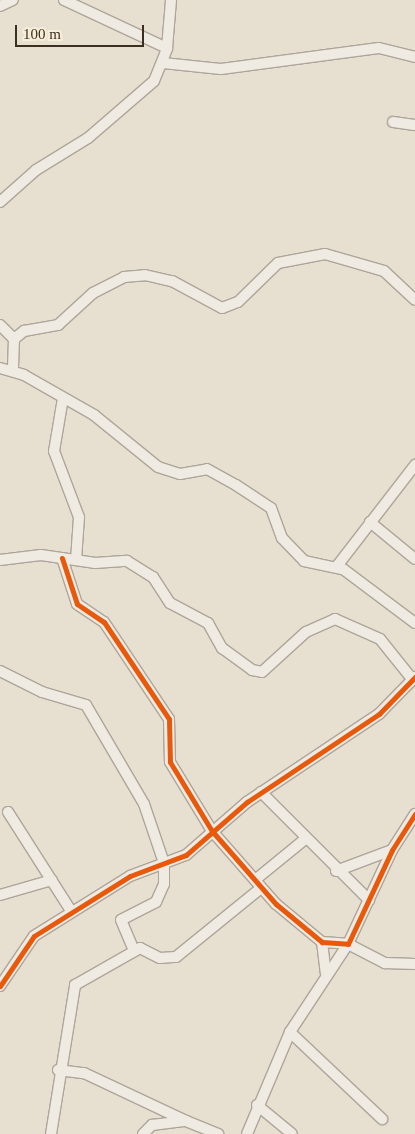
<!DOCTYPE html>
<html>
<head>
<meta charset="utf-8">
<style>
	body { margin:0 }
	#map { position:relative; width:415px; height:1134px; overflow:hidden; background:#e7e0d1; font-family:"Times New Roman",serif }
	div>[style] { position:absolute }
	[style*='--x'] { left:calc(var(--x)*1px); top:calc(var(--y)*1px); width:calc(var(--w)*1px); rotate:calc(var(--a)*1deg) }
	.roads { filter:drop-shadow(1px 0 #ada599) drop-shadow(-1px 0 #ada599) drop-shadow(0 1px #ada599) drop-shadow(0 -1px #ada599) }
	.minor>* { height:10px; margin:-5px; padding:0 5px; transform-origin:5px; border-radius:5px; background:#efebe3 }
	.cycleway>* { height:5px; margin:-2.5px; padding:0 2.5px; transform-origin:2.5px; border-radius:2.5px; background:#e8590c }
	span { translate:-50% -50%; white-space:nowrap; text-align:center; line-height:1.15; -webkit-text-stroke:4px #f7eed8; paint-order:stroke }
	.scale { position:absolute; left:15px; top:25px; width:129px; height:22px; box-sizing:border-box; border:2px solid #3d2e20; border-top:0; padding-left:6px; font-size:15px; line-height:18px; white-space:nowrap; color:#3d2e20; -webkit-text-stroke:4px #f7eed8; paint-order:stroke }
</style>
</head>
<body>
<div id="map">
	<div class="roads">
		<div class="minor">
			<div style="--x:64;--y:0;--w:114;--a:25"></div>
			<div style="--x:0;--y:6;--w:14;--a:-25"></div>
			<div style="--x:163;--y:63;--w:58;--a:5.9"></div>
			<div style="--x:221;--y:69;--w:159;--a:-7.6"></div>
			<div style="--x:379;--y:48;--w:37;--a:14"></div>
			<div style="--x:393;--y:122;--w:22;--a:8"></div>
			<div style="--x:0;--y:202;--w:48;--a:-41.6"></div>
			<div style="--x:36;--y:170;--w:61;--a:-31.6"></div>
			<div style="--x:88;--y:138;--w:87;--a:-40.8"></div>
			<div style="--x:154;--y:81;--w:35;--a:-68"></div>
			<div style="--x:167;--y:48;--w:48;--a:-85.2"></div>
			<div style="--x:0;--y:325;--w:20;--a:45"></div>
			<div style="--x:14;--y:339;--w:32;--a:92"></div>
			<div style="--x:14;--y:339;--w:13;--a:-39"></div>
			<div style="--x:24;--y:331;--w:35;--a:-10"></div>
			<div style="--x:58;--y:325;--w:47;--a:-42.4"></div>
			<div style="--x:93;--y:293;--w:35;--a:-27"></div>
			<div style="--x:124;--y:277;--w:21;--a:-5"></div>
			<div style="--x:145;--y:275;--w:28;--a:13"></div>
			<div style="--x:172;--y:281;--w:57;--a:28.4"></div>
			<div style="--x:222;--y:308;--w:17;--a:-21"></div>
			<div style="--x:238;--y:302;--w:56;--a:-44.3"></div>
			<div style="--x:278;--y:263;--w:48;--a:-10.8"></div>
			<div style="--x:325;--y:254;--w:61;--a:16.1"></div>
			<div style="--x:384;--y:271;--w:42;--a:43.1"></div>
			<div style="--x:0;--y:368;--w:25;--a:16"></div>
			<div style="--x:24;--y:375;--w:81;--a:29.7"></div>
			<div style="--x:94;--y:415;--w:82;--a:39.1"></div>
			<div style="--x:158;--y:467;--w:23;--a:18"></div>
			<div style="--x:180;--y:474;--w:27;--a:-10"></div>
			<div style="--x:207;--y:469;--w:33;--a:29"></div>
			<div style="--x:236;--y:485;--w:42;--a:33.3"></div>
			<div style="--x:271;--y:508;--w:32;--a:70"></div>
			<div style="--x:282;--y:538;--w:32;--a:46"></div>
			<div style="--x:304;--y:561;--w:40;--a:12"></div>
			<div style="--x:343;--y:569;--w:90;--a:36.9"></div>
			<div style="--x:63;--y:398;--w:54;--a:99.6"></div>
			<div style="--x:54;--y:451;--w:71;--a:69.3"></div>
			<div style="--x:79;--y:517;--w:43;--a:94"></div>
			<div style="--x:370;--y:522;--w:58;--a:39.4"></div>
			<div style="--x:62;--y:558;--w:48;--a:71.9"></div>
			<div style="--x:77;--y:604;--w:32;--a:34"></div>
			<div style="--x:104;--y:622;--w:117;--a:56.2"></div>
			<div style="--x:169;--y:719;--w:43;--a:88.7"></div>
			<div style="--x:170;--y:762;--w:81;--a:58.7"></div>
			<div style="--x:212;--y:831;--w:97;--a:48.8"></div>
			<div style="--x:276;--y:904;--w:60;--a:39.6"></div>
			<div style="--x:322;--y:942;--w:26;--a:4"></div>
			<div style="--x:348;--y:944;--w:104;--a:-64.9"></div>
			<div style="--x:392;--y:850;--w:43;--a:-57.4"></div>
			<div style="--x:0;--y:560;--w:41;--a:-7"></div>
			<div style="--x:41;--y:555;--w:55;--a:8.4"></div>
			<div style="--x:95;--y:563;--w:32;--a:-4"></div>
			<div style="--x:127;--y:561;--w:31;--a:32"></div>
			<div style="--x:153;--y:577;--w:31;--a:57"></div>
			<div style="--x:170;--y:603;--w:43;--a:27.8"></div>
			<div style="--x:208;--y:623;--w:29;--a:61"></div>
			<div style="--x:222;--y:648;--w:37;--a:36"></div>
			<div style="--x:252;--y:670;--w:10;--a:11"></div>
			<div style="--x:262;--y:672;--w:59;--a:-42.3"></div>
			<div style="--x:306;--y:632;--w:32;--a:-24"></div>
			<div style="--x:335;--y:619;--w:49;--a:24"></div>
			<div style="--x:380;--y:639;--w:53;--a:51.2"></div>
			<div style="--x:337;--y:566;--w:128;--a:-52.3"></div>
			<div style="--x:0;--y:671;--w:47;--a:26.6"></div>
			<div style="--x:42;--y:692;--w:46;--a:16.5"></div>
			<div style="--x:86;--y:705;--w:115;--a:59.6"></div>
			<div style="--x:144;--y:804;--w:62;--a:71.3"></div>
			<div style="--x:164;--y:863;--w:21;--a:90"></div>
			<div style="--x:164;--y:884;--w:20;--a:114"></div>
			<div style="--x:156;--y:902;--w:39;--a:153"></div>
			<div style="--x:121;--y:920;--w:34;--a:67"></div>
			<div style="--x:261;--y:792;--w:153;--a:45"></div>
			<div style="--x:8;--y:812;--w:117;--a:57.5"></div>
			<div style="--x:336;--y:871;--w:60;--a:-20.6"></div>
			<div style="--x:255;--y:880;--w:63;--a:-39.2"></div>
			<div style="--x:0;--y:895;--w:54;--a:-16.1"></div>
			<div style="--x:322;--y:942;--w:31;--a:83"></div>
			<div style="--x:0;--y:986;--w:60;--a:-55.8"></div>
			<div style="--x:34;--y:936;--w:113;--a:-32"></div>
			<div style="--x:130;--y:876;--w:60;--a:-20.6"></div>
			<div style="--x:186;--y:855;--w:81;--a:-41"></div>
			<div style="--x:247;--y:802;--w:159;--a:-33.7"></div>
			<div style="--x:379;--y:714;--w:52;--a:-45.8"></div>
			<div style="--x:290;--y:1032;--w:127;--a:43.4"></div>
			<div style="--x:58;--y:1070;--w:26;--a:7"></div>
			<div style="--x:84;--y:1073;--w:113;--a:25.2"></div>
			<div style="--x:257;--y:1105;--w:45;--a:39.6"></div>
			<div style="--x:51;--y:1134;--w:151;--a:-80.8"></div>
			<div style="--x:75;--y:985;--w:75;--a:-29.6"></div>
			<div style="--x:140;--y:948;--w:22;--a:27"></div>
			<div style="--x:160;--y:958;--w:16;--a:-4"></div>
			<div style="--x:176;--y:957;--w:109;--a:-39.1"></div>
			<div style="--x:143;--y:1134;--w:13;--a:-45"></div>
			<div style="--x:152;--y:1125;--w:34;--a:-7"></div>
			<div style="--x:186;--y:1121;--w:35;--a:22"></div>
			<div style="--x:247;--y:1134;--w:111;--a:-67.1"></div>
			<div style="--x:290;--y:1032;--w:105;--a:-56.6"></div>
			<div style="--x:348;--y:944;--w:42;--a:27.2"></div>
			<div style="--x:385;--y:963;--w:30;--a:2"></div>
		</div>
	</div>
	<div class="cycleway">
		<div style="--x:62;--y:558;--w:48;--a:71.9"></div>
		<div style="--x:77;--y:604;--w:32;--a:34"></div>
		<div style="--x:104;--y:622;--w:117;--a:56.2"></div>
		<div style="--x:169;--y:719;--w:43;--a:88.7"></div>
		<div style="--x:170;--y:762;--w:81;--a:58.7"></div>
		<div style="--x:212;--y:831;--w:97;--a:48.8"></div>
		<div style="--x:276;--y:904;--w:60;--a:39.6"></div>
		<div style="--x:322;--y:942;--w:26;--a:4"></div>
		<div style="--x:348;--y:944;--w:104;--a:-64.9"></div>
		<div style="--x:392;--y:850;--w:43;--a:-57.4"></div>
		<div style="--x:0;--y:986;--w:60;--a:-55.8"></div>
		<div style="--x:34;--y:936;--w:113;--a:-32"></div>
		<div style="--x:130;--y:876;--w:60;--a:-20.6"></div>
		<div style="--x:186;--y:855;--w:81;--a:-41"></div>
		<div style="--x:247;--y:802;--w:159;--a:-33.7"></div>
		<div style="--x:379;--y:714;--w:52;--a:-45.8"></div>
	</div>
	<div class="scale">100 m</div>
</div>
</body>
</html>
